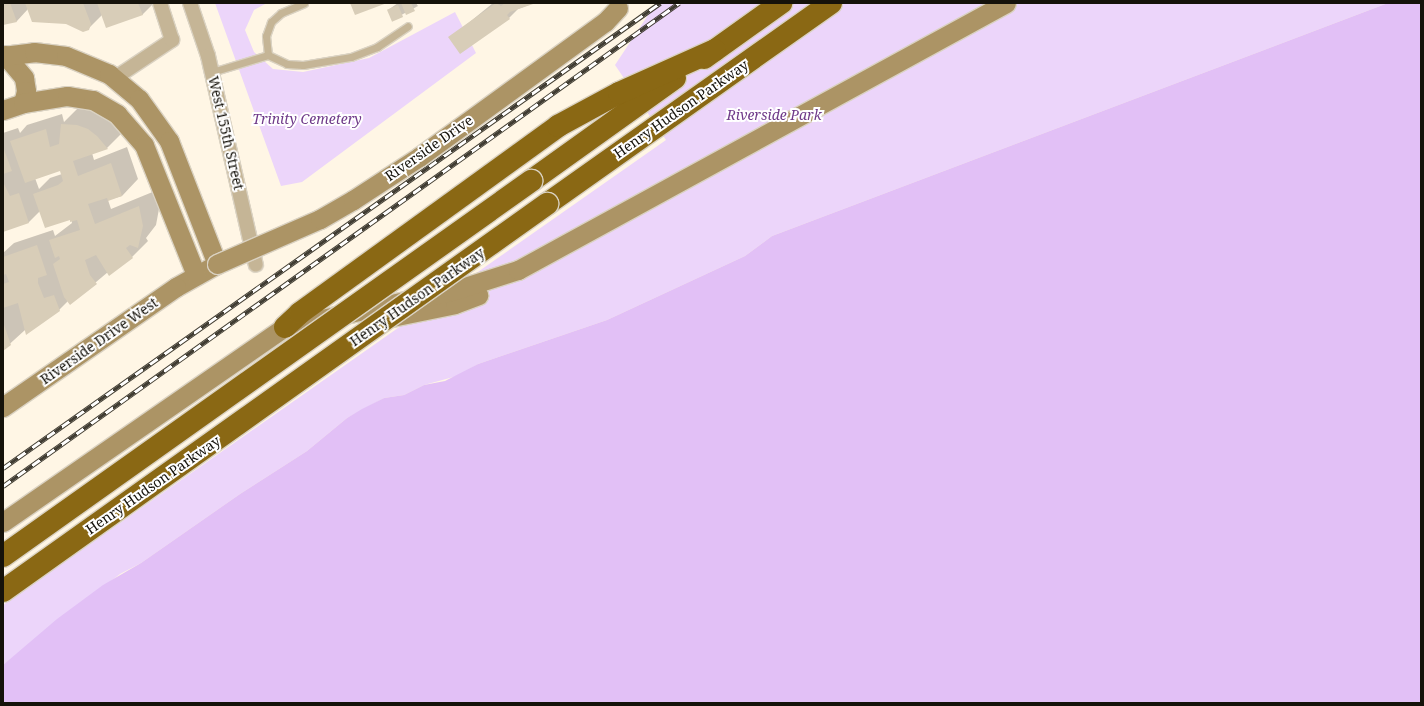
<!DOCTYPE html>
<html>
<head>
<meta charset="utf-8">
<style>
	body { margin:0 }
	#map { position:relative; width:1424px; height:706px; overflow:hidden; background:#fff6e5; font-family:"Noto Serif",serif }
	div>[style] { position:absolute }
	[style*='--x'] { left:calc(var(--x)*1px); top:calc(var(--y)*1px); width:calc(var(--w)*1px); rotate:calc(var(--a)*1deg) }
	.green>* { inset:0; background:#ecd5fa }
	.water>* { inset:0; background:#e2c0f6 }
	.shadow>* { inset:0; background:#0003 }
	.building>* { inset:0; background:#d8cdb8; transform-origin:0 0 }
	.roads { filter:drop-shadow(1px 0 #dad2c2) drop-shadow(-1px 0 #dad2c2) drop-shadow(0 1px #dad2c2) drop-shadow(0 -1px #dad2c2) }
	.service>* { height:7px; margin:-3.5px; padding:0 3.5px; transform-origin:3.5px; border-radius:3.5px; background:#c5b596 }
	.minor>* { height:14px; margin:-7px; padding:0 7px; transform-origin:7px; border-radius:7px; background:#c5b596 }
	.secondary>* { height:19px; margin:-9.5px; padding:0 9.5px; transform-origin:9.5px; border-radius:9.5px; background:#ac9465 }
	.motorway>* { height:22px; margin:-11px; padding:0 11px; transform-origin:11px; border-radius:11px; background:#8a6814 }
	.rail>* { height:4.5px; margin-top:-2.25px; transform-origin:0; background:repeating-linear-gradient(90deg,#fff 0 9px,#403c32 0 18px); box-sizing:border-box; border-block:1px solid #403c32 }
	.bridges { filter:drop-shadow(1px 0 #dad2c2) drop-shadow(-1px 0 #dad2c2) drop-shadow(0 1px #dad2c2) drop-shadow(0 -1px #dad2c2) }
	.secondary-bridge>* { height:19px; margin:-9.5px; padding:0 9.5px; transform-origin:9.5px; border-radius:9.5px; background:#ac9465 }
	.motorway-bridge>* { height:22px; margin:-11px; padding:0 11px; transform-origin:11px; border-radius:11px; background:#8a6814 }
	span { translate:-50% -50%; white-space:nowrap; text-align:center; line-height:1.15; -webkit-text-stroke:4px #fff; paint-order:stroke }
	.street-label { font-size:14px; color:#15120a }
	.park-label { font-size:14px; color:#6f3a89; font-style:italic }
	.frame { position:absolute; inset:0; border:4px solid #15120a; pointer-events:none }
</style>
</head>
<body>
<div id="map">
	<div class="green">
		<div style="clip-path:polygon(215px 3px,267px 3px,254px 10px,245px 30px,254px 52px,273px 69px,303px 72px,369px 58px,455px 12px,476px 53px,302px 182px,281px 186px)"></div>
		<div style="clip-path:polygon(656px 3px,1388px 3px,772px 236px,745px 256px,607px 320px,478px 364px,457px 376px,424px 385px,404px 395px,384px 398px,347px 418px,307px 451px,240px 494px,141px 563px,120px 574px,3px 665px,3px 605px,666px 140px,615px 65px)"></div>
	</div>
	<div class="water">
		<div style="clip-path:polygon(1388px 3px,1421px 3px,1421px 703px,3px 703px,3px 665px,57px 619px,103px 585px,141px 563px,240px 494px,307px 451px,347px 418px,362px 409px,384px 398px,404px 395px,424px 385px,445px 381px,478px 364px,607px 320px,745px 256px,772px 236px)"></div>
	</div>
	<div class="shadow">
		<div style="clip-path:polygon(3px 3px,154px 3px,142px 15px,102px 15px,88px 29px,28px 9px,17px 21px,3px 24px)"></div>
		<div style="clip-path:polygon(398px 3px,416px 3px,418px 6px,392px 20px,388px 10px)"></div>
		<div style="clip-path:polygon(493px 3px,534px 3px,518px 9px,509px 18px,450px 38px)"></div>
		<div style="clip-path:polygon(evenodd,78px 108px,94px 109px,109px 116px,123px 132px,107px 148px,92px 153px,94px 160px,127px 147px,138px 179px,122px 196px,108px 200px,111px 209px,155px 191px,159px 209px,156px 225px,146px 238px,148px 241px,132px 257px,108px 272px,70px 304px,68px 301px,59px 310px,25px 330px,3px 350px,3px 253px,14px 243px,53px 230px,55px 236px,72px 223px,71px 218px,40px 211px,29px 222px,3px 231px,3px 133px,18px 128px,20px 133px,27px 125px,62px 114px,64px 122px,78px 108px,61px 170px,62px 174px,50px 178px,39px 189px,35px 178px,61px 170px)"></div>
	</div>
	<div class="building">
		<div style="clip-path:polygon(3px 3px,10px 3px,17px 22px,3px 25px)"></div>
		<div style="clip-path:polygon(25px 3px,83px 3px,91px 24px,89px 30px,83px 32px,66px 24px,32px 22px)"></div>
		<div style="clip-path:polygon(97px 3px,138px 3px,143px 15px,106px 28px)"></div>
		<div style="clip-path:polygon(350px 3px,387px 3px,355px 15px)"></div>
		<div style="clip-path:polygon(401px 3px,411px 3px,415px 11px,406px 15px)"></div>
		<div style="clip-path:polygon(496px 3px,501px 6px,505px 3px,536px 3px,510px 12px,507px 15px,510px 19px,460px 54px,448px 37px)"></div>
		<div style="left:398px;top:5px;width:13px;height:12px;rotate:67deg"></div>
		<div style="clip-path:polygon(61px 124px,77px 125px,88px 129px,97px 136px,108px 149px,73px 161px,78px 176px,111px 163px,122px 196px,108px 201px,107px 198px,88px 204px,95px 224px,139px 206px,143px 226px,138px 248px,130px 245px,126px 248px,133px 258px,109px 276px,96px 255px,85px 260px,90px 275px,97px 284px,70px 305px,64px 297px,53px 264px,60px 259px,59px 256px,55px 258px,49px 240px,80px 230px,77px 220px,70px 222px,70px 220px,45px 228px,33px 194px,58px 185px,63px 181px,60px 171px,25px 183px,10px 141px,46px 129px,50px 147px,59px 144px)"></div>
		<div style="clip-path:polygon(3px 147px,12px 171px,3px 174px)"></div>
		<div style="clip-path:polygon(3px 182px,10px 196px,19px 193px,29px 223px,3px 232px)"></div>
		<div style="clip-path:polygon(37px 245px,47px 275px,38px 278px,38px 283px,44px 298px,54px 295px,60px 311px,26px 335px,18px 303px,3px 308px,3px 284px,9px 282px,6px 274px,3px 275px,3px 257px)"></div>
		<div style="clip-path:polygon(3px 322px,11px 345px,3px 351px)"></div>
	</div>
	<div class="roads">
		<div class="service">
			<div style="--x:268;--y:55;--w:19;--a:-96"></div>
			<div style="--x:266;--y:36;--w:15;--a:-70"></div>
			<div style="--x:271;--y:22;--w:13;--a:-42"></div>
			<div style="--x:281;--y:13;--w:25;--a:-23"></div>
			<div style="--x:212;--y:72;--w:59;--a:-16.9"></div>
			<div style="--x:268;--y:55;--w:21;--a:25"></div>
			<div style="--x:287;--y:64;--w:16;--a:4"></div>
			<div style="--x:303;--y:65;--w:49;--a:-9.5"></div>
			<div style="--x:351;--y:57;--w:28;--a:-21"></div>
			<div style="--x:377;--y:47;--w:37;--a:-34"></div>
		</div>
		<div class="minor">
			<div style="--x:190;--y:3;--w:56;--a:71.2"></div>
			<div style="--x:208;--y:56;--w:214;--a:77.1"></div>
			<div style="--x:115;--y:78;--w:69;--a:-33.7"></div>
			<div style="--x:172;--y:40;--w:39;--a:-108"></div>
		</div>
		<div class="secondary">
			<div style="--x:5;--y:55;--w:30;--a:50"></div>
			<div style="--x:24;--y:78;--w:13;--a:81"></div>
			<div style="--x:26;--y:91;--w:12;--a:104"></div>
			<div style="--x:3;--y:56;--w:31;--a:-7"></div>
			<div style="--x:34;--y:52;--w:32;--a:7"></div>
			<div style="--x:66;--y:56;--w:47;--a:22.7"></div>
			<div style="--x:109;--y:74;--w:39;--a:40"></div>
			<div style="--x:139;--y:99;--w:52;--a:54.5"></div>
			<div style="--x:169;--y:141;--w:132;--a:68.7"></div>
			<div style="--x:217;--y:264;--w:47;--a:150.7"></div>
			<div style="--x:176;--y:287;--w:211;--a:145.3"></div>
			<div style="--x:3;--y:110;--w:21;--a:-19"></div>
			<div style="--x:23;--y:103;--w:45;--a:-9"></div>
			<div style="--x:67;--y:96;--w:26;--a:9"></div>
			<div style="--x:93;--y:100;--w:28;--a:30"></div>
			<div style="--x:117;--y:114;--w:41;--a:48.9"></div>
			<div style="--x:144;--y:145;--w:140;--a:68.2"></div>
			<div style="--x:387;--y:318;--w:69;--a:-11.6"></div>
			<div style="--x:455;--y:304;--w:25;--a:-21"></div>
			<div style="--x:3;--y:522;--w:343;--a:-34.7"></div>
			<div style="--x:285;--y:327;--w:171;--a:-12.2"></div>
			<div style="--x:452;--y:291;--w:69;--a:-17.7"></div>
			<div style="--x:518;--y:270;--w:556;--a:-28.68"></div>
		</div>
		<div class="motorway">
			<div style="--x:704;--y:58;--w:95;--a:-35.5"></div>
			<div style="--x:531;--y:181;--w:177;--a:-35.6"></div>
			<div style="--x:547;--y:204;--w:348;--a:-35.3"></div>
			<div style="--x:285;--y:327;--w:21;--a:-43"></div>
			<div style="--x:300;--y:313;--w:319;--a:-35.9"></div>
			<div style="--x:558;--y:126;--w:69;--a:-28.4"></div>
			<div style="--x:619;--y:93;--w:105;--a:-24.1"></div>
		</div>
	</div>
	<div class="rail">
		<div style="--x:3;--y:468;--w:805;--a:-35.29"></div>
		<div style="--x:3;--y:486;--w:831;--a:-35.55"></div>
	</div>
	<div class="bridges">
		<div class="secondary-bridge">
			<div style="--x:217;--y:264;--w:112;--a:-23.6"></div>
			<div style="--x:320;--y:219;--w:38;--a:-30"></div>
			<div style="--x:353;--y:200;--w:79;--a:-33.1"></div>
			<div style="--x:419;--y:157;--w:230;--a:-36"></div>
			<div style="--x:605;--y:22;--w:19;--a:-47"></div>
		</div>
		<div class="motorway-bridge">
			<div style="--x:3;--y:556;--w:648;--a:-35.38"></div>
			<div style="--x:3;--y:591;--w:668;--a:-35.43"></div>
		</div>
	</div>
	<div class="street-label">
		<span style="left:681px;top:109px;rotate:-35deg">Henry Hudson Parkway</span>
		<span style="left:226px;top:133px;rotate:77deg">West 155th Street</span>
		<span style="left:429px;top:148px;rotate:-35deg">Riverside Drive</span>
		<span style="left:417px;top:297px;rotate:-35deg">Henry Hudson Parkway</span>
		<span style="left:99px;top:341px;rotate:-35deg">Riverside Drive West</span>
		<span style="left:153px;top:485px;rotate:-35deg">Henry Hudson Parkway</span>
	</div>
	<div class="park-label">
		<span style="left:774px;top:115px">Riverside Park</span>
		<span style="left:307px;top:119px">Trinity Cemetery</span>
	</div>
	<div class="frame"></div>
</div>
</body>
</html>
